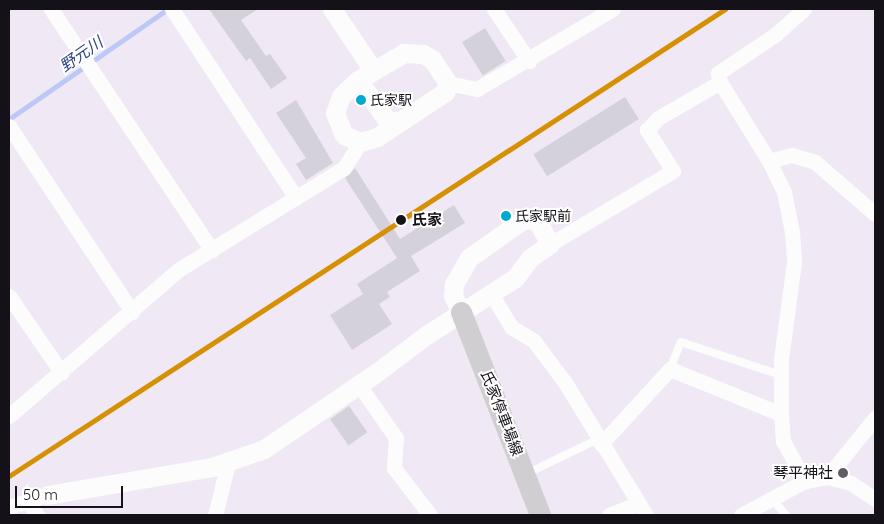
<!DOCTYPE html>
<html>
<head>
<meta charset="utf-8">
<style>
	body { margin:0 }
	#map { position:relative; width:884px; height:524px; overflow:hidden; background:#f0e8f4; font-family:Quicksand,"Noto Sans JP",sans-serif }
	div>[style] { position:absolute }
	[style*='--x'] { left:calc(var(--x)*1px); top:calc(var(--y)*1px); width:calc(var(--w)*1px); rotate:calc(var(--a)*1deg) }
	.stream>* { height:4.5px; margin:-2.25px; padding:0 2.25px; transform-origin:2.25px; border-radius:2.25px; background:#bcc8f5 }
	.building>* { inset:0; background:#d5d1da; transform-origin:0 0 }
	.service>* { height:8px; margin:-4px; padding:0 4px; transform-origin:4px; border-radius:4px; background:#fdfcfd }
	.minor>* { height:15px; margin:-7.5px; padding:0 7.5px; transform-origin:7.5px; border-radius:7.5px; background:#fdfcfd }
	.tertiary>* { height:19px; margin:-9.5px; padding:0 9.5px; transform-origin:9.5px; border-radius:9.5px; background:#fdfcfd }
	.secondary>* { height:21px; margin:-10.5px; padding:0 10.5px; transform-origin:10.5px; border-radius:10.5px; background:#d1ced1 }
	.rail-1>* { height:5px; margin:-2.5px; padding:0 2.5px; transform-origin:2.5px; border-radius:2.5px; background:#d59004 }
	.dots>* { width:14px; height:14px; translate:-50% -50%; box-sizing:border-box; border:2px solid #fff; border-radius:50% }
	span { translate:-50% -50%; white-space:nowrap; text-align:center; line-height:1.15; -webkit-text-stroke:4px #fff; paint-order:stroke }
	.bus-label { font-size:14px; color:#151118 }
	.left { translate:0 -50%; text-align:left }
	.stop-label { font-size:15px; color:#151118; font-weight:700 }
	.street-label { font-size:15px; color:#151118 }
	.poi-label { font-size:15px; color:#151118 }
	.right { translate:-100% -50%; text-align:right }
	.water-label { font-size:16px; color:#2f4388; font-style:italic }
	.frame { position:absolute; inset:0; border:10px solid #151118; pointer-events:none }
	.scale { position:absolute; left:15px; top:486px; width:108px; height:22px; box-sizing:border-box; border:2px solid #151118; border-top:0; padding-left:6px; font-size:15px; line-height:18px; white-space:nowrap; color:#151118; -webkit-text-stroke:4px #fff; paint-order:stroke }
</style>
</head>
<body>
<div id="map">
	<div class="stream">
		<div style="--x:9;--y:119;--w:193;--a:-34.7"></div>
	</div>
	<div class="building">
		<div style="clip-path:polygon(209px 9px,258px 9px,241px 20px,266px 56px,270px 54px,287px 78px,271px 89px,250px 58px,246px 61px)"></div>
		<div style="left:485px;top:28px;width:39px;height:27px;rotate:58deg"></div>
		<div style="left:625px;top:97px;width:26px;height:108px;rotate:58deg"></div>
		<div style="clip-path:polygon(296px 100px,333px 163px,306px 180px,296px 164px,306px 158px,276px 113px)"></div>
		<div style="clip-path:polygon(355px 168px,400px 239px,454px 205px,465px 223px,411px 256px,420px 271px,387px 292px,390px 297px,379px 304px,392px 324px,352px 350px,330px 315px,363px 294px,357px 284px,397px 258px,345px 178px)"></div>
		<div style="left:349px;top:406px;width:32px;height:23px;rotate:55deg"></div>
	</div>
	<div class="service">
		<div style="--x:670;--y:369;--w:29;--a:-68"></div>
		<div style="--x:681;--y:342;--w:105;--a:18.3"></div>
		<div style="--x:526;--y:474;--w:80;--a:-25.9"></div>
		<div style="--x:772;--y:499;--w:21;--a:49"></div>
	</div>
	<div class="minor">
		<div style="--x:51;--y:9;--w:290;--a:56.3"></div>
		<div style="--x:172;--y:9;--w:226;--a:56.7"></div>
		<div style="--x:494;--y:9;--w:63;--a:56.1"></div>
		<div style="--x:720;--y:82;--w:9;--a:-103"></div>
		<div style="--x:718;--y:73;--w:70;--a:-33.9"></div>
		<div style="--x:776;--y:34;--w:38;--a:-42"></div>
		<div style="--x:448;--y:83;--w:30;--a:12"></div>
		<div style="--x:477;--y:89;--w:158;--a:-30.5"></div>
		<div style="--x:9;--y:126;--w:223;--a:56.5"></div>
		<div style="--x:769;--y:161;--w:24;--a:-15"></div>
		<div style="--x:792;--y:155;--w:24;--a:17"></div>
		<div style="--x:815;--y:162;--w:79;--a:40.9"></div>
		<div style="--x:550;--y:244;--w:143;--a:-30.7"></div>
		<div style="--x:673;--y:171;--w:49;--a:-122.4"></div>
		<div style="--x:647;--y:130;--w:16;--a:-47"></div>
		<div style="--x:658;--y:118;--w:72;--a:-30.1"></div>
		<div style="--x:720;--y:82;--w:93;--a:58.2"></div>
		<div style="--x:769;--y:161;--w:34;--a:64"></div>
		<div style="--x:784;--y:192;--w:41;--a:78.7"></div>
		<div style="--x:792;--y:232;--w:30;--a:86"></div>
		<div style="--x:794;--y:262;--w:98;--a:97.6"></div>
		<div style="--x:781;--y:359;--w:55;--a:90"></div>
		<div style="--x:781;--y:414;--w:27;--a:86"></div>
		<div style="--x:783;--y:441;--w:46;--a:61.2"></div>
		<div style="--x:492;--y:295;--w:37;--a:59"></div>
		<div style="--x:511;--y:327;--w:27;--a:31"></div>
		<div style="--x:534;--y:341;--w:54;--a:53.3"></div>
		<div style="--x:566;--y:384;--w:153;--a:58.6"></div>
		<div style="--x:9;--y:296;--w:93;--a:55.5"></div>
		<div style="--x:359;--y:385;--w:65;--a:55.1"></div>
		<div style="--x:396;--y:438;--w:30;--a:94"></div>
		<div style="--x:394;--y:468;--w:59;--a:52.5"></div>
		<div style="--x:9;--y:416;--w:223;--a:-40.8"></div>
		<div style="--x:178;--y:270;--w:195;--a:-31.6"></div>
		<div style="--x:344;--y:168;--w:31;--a:-58"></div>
		<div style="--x:601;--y:444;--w:102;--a:-47.4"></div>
		<div style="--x:670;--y:369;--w:120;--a:22.1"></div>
		<div style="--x:827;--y:477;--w:76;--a:-50.9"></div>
		<div style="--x:27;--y:501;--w:17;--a:54"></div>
		<div style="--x:9;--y:507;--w:40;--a:-18"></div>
		<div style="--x:215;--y:515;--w:54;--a:-76"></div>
		<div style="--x:609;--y:515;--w:29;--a:-22"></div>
		<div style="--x:741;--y:515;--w:72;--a:-28"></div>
		<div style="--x:805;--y:481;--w:22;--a:-10"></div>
		<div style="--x:827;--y:477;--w:25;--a:14"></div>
		<div style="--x:851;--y:483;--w:29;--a:34"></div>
	</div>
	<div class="tertiary">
		<div style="--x:332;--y:9;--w:73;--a:56.1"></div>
		<div style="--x:358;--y:80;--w:23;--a:137"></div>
		<div style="--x:341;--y:96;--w:18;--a:109"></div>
		<div style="--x:335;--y:113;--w:24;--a:68"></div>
		<div style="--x:344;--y:135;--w:17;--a:24"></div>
		<div style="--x:360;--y:142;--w:18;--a:-16"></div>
		<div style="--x:377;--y:137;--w:82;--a:-33.5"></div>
		<div style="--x:445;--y:92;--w:9;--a:-72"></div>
		<div style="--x:448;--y:83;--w:29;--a:-124"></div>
		<div style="--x:432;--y:59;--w:10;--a:-151"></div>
		<div style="--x:423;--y:54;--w:19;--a:-177"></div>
		<div style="--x:404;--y:53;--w:53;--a:149.6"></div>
		<div style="--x:358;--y:80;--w:49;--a:54.1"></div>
		<div style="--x:387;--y:120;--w:11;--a:10"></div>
		<div style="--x:398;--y:122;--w:14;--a:-30"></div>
		<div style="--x:47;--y:495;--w:167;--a:-9.6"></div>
		<div style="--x:212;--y:467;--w:55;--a:-19.1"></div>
		<div style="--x:264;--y:449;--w:135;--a:-34.2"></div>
		<div style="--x:376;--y:373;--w:61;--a:-37.1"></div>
		<div style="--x:425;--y:336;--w:107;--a:-32.8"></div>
		<div style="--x:515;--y:278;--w:25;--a:-53"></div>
		<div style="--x:530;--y:258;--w:24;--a:-35"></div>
		<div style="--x:550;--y:244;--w:26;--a:-119"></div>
		<div style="--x:537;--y:221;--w:10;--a:-169"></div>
		<div style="--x:527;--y:219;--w:6;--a:162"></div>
		<div style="--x:521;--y:221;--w:64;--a:144.6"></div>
		<div style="--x:469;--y:258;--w:30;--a:120"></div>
		<div style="--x:454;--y:284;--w:12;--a:95"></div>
		<div style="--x:453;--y:296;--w:18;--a:63"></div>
	</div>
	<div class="secondary">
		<div style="--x:461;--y:312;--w:218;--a:68.7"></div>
	</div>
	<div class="rail-1">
		<div style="--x:9;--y:476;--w:855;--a:-33.11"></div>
	</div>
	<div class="dots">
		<div style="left:361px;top:100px;background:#00a9ce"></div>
		<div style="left:506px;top:216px;background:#00a9ce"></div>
		<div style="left:401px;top:220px;background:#151118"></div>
		<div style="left:843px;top:473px;background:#625c65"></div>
	</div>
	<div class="bus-label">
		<span class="left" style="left:370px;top:100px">氏家駅</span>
		<span class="left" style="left:515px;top:216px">氏家駅前</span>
	</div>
	<div class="stop-label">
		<span class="left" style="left:412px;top:220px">氏家</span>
	</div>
	<div class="street-label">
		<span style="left:502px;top:413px;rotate:69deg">氏家停車場線</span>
	</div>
	<div class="poi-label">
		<span class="right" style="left:833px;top:473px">琴平神社</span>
	</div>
	<div class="water-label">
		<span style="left:81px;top:54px;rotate:-35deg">野元川</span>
	</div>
	<div class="frame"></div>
	<div class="scale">50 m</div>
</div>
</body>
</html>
